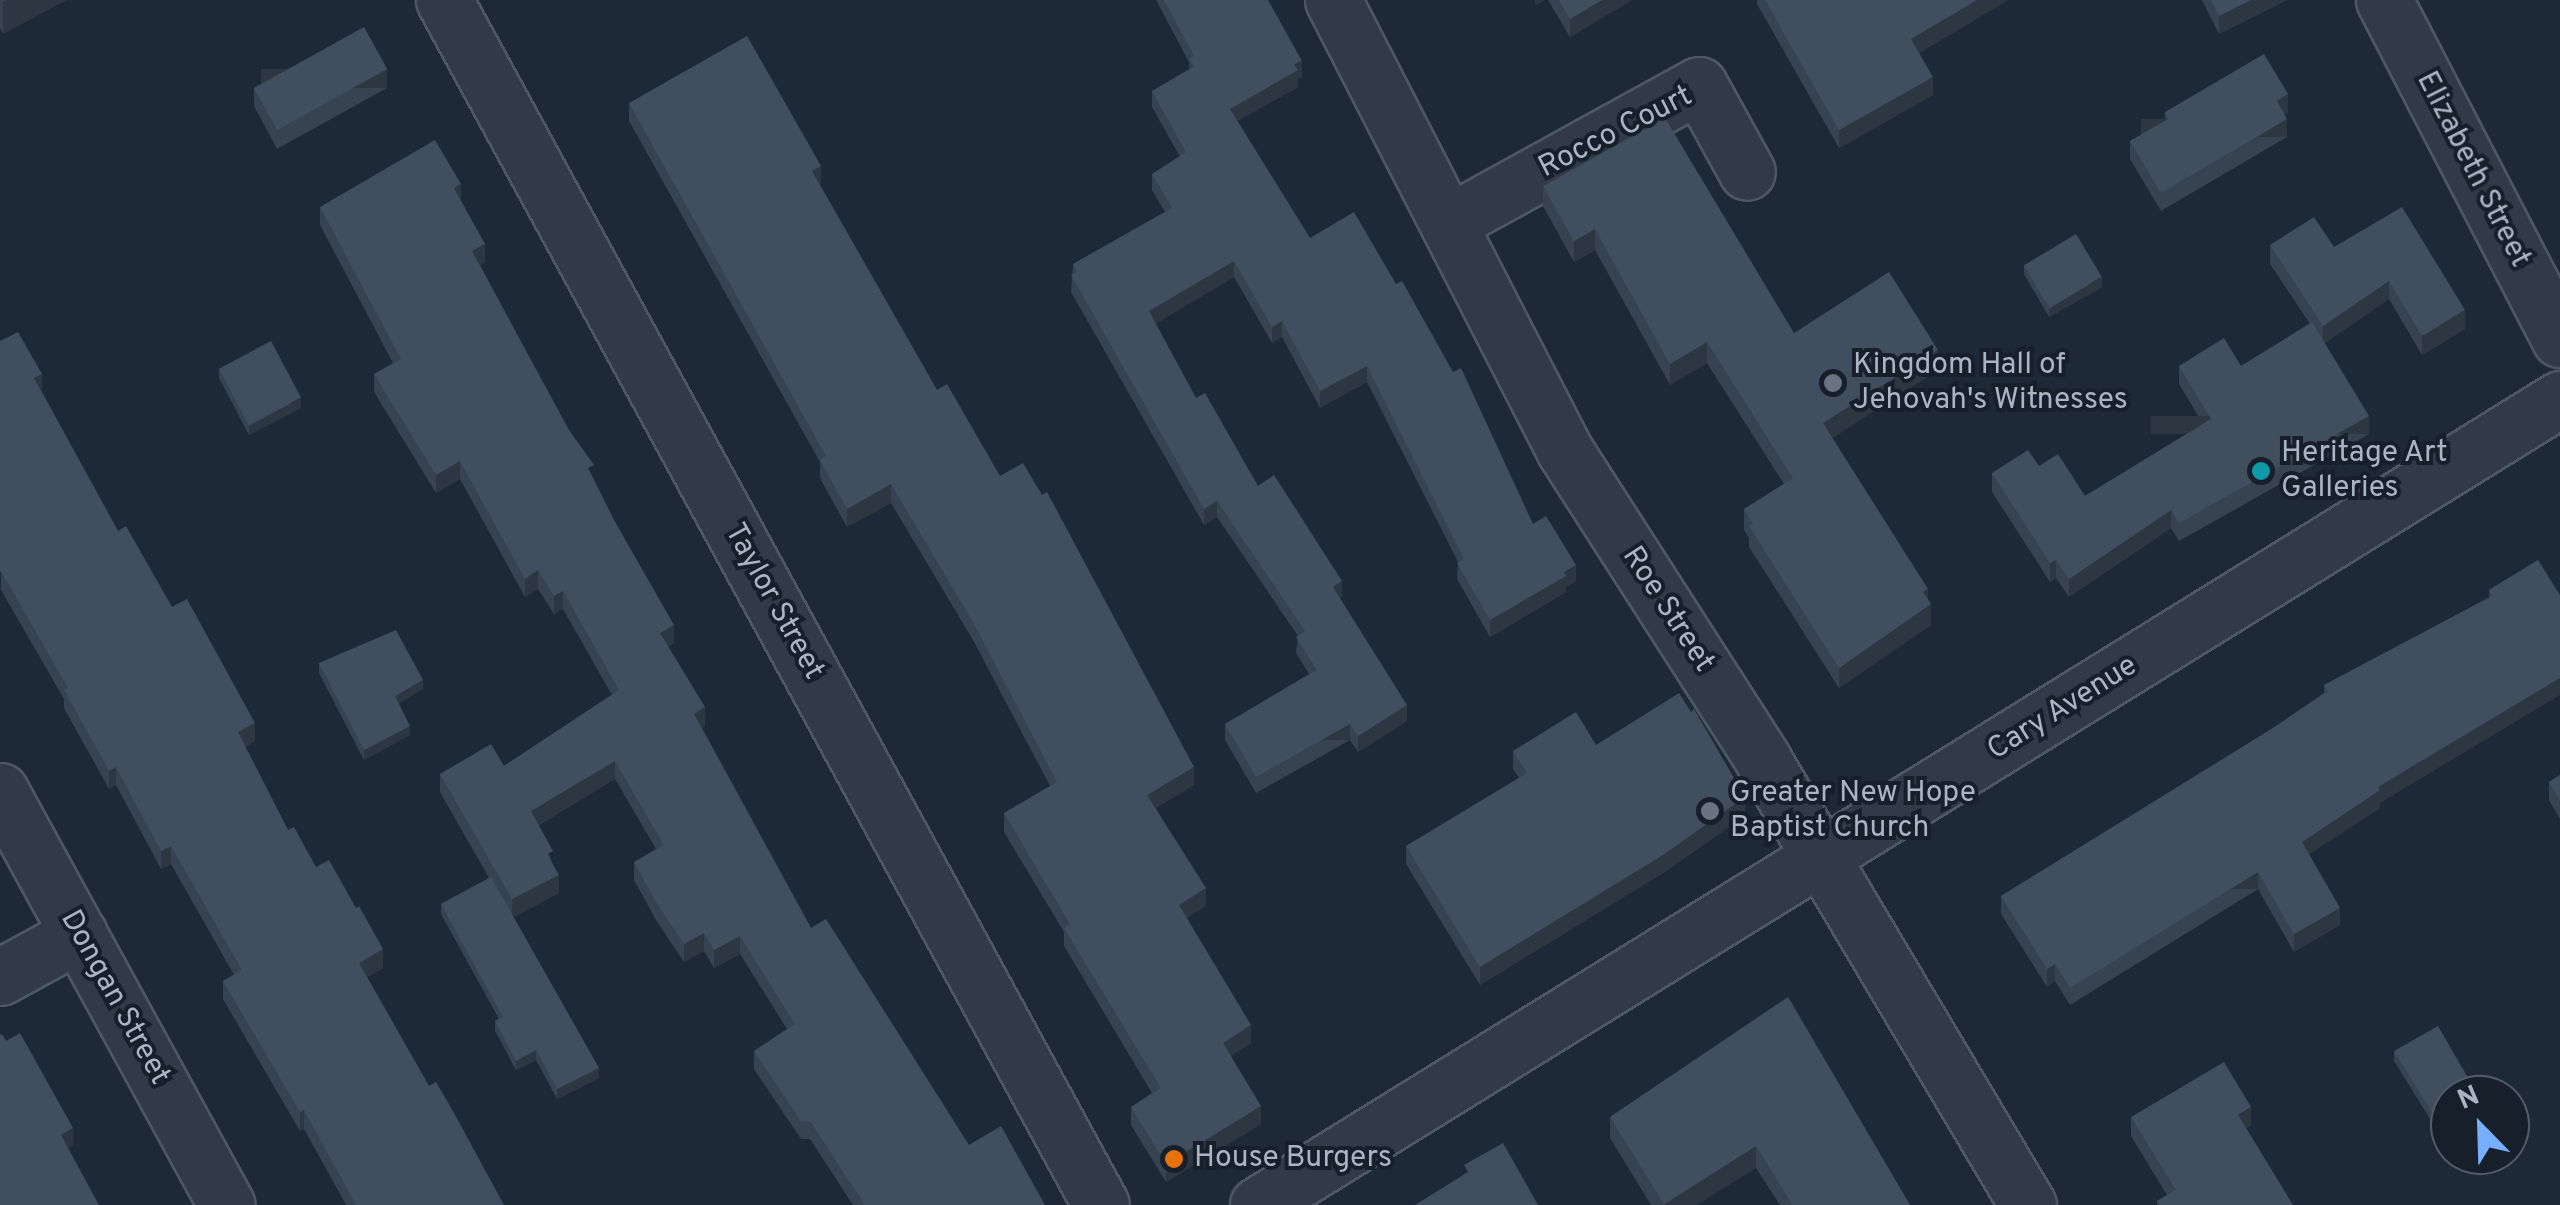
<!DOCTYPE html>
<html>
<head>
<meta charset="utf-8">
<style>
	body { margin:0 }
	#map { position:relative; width:2560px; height:1205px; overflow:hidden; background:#1d2936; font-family:Overpass,sans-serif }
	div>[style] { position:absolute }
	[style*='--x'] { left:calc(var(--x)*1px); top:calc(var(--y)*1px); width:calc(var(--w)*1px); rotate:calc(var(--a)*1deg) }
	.roads { filter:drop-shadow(2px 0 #4e5865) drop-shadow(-2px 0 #4e5865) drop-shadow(0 2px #4e5865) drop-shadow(0 -2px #4e5865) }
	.minor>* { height:55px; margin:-27.5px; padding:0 27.5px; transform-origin:27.5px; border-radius:27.5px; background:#313a46 }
	.wall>* { inset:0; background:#374351 }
	.shaded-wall>* { inset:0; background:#2d3742; transform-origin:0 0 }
	.building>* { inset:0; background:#404e5e; transform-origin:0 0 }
	.dots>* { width:28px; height:28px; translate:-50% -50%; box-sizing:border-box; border:5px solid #17202a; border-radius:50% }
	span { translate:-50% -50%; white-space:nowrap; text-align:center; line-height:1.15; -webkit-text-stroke:8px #17202a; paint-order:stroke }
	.street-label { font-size:30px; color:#aab5c4 }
	.poi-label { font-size:30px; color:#aab5c4 }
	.left { translate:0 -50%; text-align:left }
	.north { position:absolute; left:2430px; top:1075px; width:100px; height:100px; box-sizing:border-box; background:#17202a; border:2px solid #525c68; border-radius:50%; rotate:337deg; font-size:28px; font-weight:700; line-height:40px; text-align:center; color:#aab5c4 }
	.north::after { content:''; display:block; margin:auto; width:35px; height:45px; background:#76affd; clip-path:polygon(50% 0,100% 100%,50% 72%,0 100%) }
</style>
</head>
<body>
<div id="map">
	<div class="roads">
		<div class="minor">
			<div style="--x:444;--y:0;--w:1372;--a:61.4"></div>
			<div style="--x:1333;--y:0;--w:507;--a:62.78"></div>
			<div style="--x:1565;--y:451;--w:367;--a:57.3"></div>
			<div style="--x:1763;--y:760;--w:518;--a:59.23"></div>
			<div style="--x:2384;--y:0;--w:382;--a:62.6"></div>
			<div style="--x:1448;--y:223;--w:286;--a:-28.8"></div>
			<div style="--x:1699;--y:85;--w:99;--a:61.1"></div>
			<div style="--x:0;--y:791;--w:472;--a:61.3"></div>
			<div style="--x:0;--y:977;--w:90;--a:-28.6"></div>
			<div style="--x:1258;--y:1205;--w:1531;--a:-31.76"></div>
		</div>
	</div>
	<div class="wall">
		<div style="clip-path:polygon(0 0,66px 0,3px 34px,0 28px)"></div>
		<div style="clip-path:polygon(1156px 0,1268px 0,1302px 77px,1298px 78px,1298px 87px,1237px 121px,1310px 238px,1576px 581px,1566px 587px,1566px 592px,1490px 637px,1457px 579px,1458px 562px,1367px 382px,1320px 408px,1282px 337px,1272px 343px,1234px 277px,1155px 324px,1196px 398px,1258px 486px,1342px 597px,1340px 598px,1407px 721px,1358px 752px,1350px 740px,1256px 793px,1225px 740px,1225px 724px,1309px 674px,1296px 653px,1298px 636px,1217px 517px,1204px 525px,1071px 292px,1073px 264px,1165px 212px,1152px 190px,1152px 174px,1180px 157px,1152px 107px,1152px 91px,1189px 69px,1189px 62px)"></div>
		<div style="clip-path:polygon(1548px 0,1632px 0,1570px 37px)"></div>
		<div style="clip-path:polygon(1757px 0,2008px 0,1919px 53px,1933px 95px,1839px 148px,1757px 4px)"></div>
		<div style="clip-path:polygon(2202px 0,2287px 0,2219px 34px)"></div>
		<div style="clip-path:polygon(254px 88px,387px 88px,277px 149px,254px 106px)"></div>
		<div style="clip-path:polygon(629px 103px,821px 185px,820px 185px,937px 390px,1000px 476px,1194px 785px,1156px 808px,1206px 906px,1187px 918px,1251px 1043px,1231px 1056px,1261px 1124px,1166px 1182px,1131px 1125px,1131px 1107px,1152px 1093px,1064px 946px,1064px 932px,1004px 832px,1004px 813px,1050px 786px,973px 640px,891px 503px,847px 527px,820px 478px,820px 462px,629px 121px)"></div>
		<div style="clip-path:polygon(2165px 112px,2288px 113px,2285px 114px,2287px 137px,2161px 211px,2130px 159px,2130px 141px,2165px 121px)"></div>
		<div style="clip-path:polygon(1543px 186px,1794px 333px,1938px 370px,1832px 438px,1928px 600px,1931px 625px,1839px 688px,1749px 547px,1749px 538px,1744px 530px,1744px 509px,1784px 484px,1707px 363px,1670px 385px,1595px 250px,1574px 262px,1543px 206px)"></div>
		<div style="clip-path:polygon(461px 201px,485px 262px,480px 265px,594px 480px,674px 643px,668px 647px,705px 726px,702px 728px,811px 928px,969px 1145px,1045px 1205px,853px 1205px,810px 1139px,801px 1139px,754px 1069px,754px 1051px,787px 1029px,740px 954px,714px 968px,704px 951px,684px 962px,656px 920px,634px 880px,634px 862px,656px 849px,615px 779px,539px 825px,553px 865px,559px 893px,513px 917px,599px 1078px,557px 1099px,536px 1060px,516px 1070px,495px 1031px,495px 1021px,499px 1019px,441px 914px,441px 904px,489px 878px,440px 792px,440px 774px,504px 766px,612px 695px,563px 609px,554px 614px,538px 589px,525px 597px,460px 479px,436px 493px,374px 392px,374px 374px,393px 363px,320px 225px,320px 207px)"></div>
		<div style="clip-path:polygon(2270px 245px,2334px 247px,2465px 329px,2422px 355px,2389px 299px,2325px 343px,2369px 434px,2179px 541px,2171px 528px,2069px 597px,2056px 578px,2050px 582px,1992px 492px,1992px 473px,2039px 466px,2085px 496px,2203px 424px,2179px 384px,2179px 366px,2241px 366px,2310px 324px,2270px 264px)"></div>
		<div style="clip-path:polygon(2024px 265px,2102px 287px,2049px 317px,2024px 274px)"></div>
		<div style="clip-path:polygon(0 341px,42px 392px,118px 531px,172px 607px,255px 741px,245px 747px,288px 830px,316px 867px,383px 968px,367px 977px,429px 1086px,504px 1205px,346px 1205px,304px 1129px,300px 1131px,223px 999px,223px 981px,234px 975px,171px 864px,161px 869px,116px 785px,109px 789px,64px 708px,64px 699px,1px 590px)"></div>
		<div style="clip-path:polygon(219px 369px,301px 408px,249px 435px,219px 378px)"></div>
		<div style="clip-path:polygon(2538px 560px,2380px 803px,2380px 808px,2309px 854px,2340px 925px,2294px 952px,2258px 889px,2070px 1005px,2055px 981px,2047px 987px,2001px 914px,2001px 896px,2273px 728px,2324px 693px,2324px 685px,2489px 598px,2489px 590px)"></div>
		<div style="clip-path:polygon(319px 663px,423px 689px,399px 703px,410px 735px,364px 760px,319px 673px)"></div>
		<div style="clip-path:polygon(1596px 745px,1745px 816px,1663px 873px,1480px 985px,1406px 864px,1406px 846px,1519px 778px,1513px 769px,1513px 751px)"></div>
		<div style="clip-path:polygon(2560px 775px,2560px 819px,2549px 800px,2549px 782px)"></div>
		<div style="clip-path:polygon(1788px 997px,1910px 1205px,1780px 1205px,1756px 1168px,1696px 1205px,1651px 1205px,1610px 1138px,1610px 1117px)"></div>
		<div style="clip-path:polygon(2394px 1051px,2450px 1095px,2450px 1151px,2394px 1061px)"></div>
		<div style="clip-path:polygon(2131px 1117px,2251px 1125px,2246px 1128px,2293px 1205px,2157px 1205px,2157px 1201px,2167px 1195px,2131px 1136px)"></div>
	</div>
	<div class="shaded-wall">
		<div style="clip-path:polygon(7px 0,66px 0,3px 34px,3px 2px)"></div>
		<div style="clip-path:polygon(1535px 0,1545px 0,1535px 6px)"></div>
		<div style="clip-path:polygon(1602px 0,1632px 0,1570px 37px,1570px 19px)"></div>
		<div style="clip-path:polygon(1977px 0,2008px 0,1911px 57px,1911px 39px)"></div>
		<div style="clip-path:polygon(2251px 0,2287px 0,2219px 34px,2219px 16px)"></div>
		<div style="clip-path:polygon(1302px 61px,1302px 77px,1298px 78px,1298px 87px,1230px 125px,1230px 109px,1294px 64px)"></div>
		<div style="left:387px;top:69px;width:19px;height:126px;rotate:90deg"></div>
		<div style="clip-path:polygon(1933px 77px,1933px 95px,1839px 148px,1839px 130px)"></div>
		<div style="clip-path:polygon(2288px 94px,2288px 113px,2277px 119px,2277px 101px)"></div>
		<div style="left:2287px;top:119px;width:18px;height:146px;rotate:90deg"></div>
		<div style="clip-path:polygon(821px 166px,821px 185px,812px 190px,812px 171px)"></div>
		<div style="clip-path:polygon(461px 184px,461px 202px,454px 188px)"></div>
		<div style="clip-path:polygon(1595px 229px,1595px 250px,1574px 262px,1574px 241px)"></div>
		<div style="clip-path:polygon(485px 244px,485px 262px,472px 269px,472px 251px)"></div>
		<div style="clip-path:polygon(1234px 261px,1234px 277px,1149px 327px,1149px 311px)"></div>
		<div style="clip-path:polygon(2102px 277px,2102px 287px,2049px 317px,2049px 308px)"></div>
		<div style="clip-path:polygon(2389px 281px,2389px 299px,2323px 344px,2323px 326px)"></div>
		<div style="clip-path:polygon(2465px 310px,2465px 329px,2422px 355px,2422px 336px)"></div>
		<div style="clip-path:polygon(1282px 321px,1282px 337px,1272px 343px,1272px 327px)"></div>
		<div style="clip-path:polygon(1707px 342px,1707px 363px,1670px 385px,1670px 364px)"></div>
		<div style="clip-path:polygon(1938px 350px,1938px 370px,1823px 444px,1823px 423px)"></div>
		<div style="clip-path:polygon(1367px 366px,1367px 382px,1320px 408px,1320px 391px)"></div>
		<div style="clip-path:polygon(42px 374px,42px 393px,34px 378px)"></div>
		<div style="clip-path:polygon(301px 398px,301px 408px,249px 435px,249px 426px)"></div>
		<div style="left:2369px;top:416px;width:18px;height:218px;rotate:90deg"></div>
		<div style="clip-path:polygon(460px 461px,460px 479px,436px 493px,436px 475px)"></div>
		<div style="clip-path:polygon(891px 484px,891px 503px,847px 527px,847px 509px)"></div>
		<div style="clip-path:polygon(1217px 501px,1217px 517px,1204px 525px,1204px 509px)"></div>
		<div style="clip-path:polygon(2171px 510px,2171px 528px,2069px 597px,2069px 579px)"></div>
		<div style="clip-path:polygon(2056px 560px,2056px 578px,2050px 582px,2050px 563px)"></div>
		<div style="clip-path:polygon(1576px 565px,1576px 581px,1566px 587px,1566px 592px,1490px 637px,1490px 620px)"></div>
		<div style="clip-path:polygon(538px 570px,538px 589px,525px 597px,525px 579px)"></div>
		<div style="clip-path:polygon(1342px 581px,1342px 597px,1333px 603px,1333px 587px)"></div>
		<div style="clip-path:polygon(1928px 589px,1928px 606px,1931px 604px,1931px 625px,1839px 688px,1839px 668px,1923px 592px)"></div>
		<div style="clip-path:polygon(563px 591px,563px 609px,554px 614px,554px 596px)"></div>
		<div style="clip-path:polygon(674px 625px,674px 643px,660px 651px,660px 633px)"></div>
		<div style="clip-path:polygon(2560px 678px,2560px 695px,2380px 803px,2380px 808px,2302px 859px,2302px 842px,2378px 787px)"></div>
		<div style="clip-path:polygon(423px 680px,423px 689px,395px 705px,395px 696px)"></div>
		<div style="clip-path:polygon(1407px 705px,1407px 721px,1358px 752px,1358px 736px)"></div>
		<div style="clip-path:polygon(705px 707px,705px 726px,694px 732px,694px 714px)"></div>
		<div style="clip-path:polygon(255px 723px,255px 741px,238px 751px,238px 732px)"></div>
		<div style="left:1350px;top:724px;width:16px;height:108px;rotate:90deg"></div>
		<div style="clip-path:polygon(410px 726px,410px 735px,364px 760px,364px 750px)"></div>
		<div style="clip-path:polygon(615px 761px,615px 779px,531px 829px,531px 811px)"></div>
		<div style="clip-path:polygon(116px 767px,116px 785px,109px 789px,109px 771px)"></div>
		<div style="clip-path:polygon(1194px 767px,1194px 785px,1147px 813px,1147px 795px)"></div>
		<div style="clip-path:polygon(1745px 797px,1745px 816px,1663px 873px,1480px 985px,1480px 967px)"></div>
		<div style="clip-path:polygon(171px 846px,171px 864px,161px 869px,161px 851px)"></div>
		<div style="left:2258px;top:872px;width:17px;height:221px;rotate:90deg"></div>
		<div style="clip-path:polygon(559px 875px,559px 893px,512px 918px,512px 899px)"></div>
		<div style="clip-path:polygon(1206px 888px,1206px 906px,1179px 923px,1179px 905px)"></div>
		<div style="clip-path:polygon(2340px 908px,2340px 925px,2294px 952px,2294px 934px)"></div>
		<div style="clip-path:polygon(704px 933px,704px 951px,684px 962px,684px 944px)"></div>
		<div style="clip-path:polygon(740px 936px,740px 954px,714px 968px,714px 950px)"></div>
		<div style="clip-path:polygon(383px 949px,383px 968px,359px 981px,359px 963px)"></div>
		<div style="clip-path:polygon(2055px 964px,2055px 981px,2047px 987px,2047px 969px)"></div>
		<div style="clip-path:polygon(1251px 1025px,1251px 1043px,1223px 1061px,1223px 1043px)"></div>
		<div style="clip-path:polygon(536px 1050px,536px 1060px,516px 1070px,516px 1061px)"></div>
		<div style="clip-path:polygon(599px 1068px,599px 1078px,557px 1099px,557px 1089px)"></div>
		<div style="clip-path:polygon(1261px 1106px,1261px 1124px,1166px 1182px,1166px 1164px)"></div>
		<div style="clip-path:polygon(2251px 1107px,2251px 1125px,2238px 1133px,2238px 1115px)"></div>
		<div style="clip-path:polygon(304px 1110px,304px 1129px,300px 1131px,300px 1112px)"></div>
		<div style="clip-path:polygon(73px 1128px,73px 1146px,61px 1153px,61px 1135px)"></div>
		<div style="clip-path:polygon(1756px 1146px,1756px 1168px,1696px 1205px,1664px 1205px)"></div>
	</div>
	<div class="building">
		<div style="clip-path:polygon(1164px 0,1268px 0,1302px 61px,1294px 64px,1298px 70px,1230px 109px,1310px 238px,1354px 212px,1396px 284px,1402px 281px,1453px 372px,1461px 368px,1533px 524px,1546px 516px,1576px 565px,1564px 572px,1566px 576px,1490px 620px,1457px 563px,1464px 559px,1367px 366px,1320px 391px,1282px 321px,1272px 327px,1234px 261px,1149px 311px,1196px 398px,1205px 393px,1258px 486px,1274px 475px,1342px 581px,1333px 587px,1407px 705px,1358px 736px,1350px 724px,1256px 777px,1225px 724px,1317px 670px,1296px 637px,1305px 631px,1217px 501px,1204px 509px,1071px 275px,1077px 272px,1073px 264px,1172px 208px,1152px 174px,1186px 152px,1152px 91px,1194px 67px,1189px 59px,1194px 56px)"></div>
		<div style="clip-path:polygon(1559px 0,1602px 0,1570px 19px)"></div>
		<div style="clip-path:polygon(1765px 0,1977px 0,1911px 39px,1933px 77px,1839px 130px)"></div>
		<div style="clip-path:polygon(2211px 0,2251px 0,2219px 16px)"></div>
		<div style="left:364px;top:27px;width:48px;height:126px;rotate:61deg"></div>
		<div style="clip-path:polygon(747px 36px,821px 166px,812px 171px,937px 390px,947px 384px,1000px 476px,1023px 463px,1042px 495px,1047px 492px,1194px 767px,1147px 795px,1206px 888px,1179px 905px,1251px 1025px,1223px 1043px,1261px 1106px,1166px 1164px,1131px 1107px,1161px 1088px,1064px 928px,1070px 924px,1004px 813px,1057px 782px,973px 622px,891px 484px,847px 509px,820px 460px,826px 456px,629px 103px)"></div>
		<div style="clip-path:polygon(2264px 54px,2288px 94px,2277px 101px,2287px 119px,2161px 193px,2130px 141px,2168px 119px,2165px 112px)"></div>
		<div style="clip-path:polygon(1665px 118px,1794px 333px,1889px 272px,1938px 350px,1823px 423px,1928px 589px,1923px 592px,1931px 604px,1839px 668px,1749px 526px,1753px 524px,1744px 509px,1793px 478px,1707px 342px,1670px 364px,1595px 229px,1574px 241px,1543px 186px)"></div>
		<div style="clip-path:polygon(435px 140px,461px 184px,454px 188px,485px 244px,472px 251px,569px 430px,594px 465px,588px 468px,614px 520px,674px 625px,660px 633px,705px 707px,694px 714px,811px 928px,826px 919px,969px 1145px,1001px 1126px,1045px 1205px,865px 1205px,810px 1121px,801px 1121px,754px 1051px,795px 1024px,740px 936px,714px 950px,704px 933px,684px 944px,656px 902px,634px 862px,664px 845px,615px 761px,531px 811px,553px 851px,547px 854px,559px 875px,512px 899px,440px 774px,491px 744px,504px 766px,619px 690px,563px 591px,554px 596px,538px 570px,525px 579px,460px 461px,436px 475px,374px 374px,401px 359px,320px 207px)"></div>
		<div style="clip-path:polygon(2402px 207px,2465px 310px,2422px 336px,2389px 281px,2323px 326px,2270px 245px,2314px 217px,2334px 247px)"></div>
		<div style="left:2076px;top:234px;width:50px;height:61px;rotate:59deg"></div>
		<div style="clip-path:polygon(2312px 322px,2369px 416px,2179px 523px,2171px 510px,2069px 579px,2056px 560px,2050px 563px,1992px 473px,2028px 450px,2039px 466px,2058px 454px,2085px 496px,2211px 419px,2179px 366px,2224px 338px,2241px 366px)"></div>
		<div style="clip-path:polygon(18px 332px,42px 374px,34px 378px,118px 531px,126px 526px,172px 607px,187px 599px,255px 723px,238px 732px,288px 830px,294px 827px,316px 867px,329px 860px,356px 908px,359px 906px,383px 949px,359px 963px,429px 1086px,436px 1082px,454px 1113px,504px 1205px,356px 1205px,304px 1110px,300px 1112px,223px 981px,242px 970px,171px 846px,161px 851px,116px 767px,109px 771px,64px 690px,68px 688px,1px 571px,0 572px,0 341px)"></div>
		<div style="left:271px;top:341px;width:64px;height:59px;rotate:62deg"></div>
		<div style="clip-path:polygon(2538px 560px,2560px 595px,2560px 678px,2378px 787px,2380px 790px,2302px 842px,2340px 908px,2294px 934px,2258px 872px,2070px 988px,2055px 964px,2047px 969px,2001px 896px,2273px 728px,2328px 691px,2324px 685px,2492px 596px,2489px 590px)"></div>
		<div style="clip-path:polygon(396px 630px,423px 680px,395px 696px,410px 726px,364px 750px,319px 663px)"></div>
		<div style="clip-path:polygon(1679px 693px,1691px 712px,1694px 709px,1745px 797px,1663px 855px,1480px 967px,1406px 846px,1527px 773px,1513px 751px,1576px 712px,1596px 745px)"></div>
		<div style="clip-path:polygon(2560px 775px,2560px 800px,2549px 782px)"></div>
		<div style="clip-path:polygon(491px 877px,599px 1068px,557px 1089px,536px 1050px,516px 1061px,495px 1021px,503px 1017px,441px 904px)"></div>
		<div style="clip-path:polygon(1788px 997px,1910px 1205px,1793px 1205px,1756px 1146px,1664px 1204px,1610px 1117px)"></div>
		<div style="clip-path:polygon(2438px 1026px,2478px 1095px,2450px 1095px,2450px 1141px,2394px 1051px)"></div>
		<div style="clip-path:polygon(20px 1033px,73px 1128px,61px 1135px,99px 1205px,0 1205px,0 1035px,2px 1034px,6px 1041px)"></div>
		<div style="clip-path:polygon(2224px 1062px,2251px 1107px,2238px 1115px,2293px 1205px,2160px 1205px,2157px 1201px,2176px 1190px,2131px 1117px)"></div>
		<div style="clip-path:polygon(1503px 1143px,1538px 1205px,1415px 1205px,1468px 1172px,1464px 1165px)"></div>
	</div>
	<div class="dots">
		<div style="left:1833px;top:383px;background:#6b7280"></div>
		<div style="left:2261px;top:471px;background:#0f9aa8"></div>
		<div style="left:1710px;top:811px;background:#6b7280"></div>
		<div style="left:1174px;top:1159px;background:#e8710a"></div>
	</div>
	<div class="street-label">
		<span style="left:1616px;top:133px;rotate:-27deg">Rocco Court</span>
		<span style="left:2472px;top:170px;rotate:63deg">Elizabeth Street</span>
		<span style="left:773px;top:602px;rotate:61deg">Taylor Street</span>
		<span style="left:1667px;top:610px;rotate:57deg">Roe Street</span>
		<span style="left:2063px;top:709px;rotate:-32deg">Cary Avenue</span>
		<span style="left:114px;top:998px;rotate:61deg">Dongan Street</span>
	</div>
	<div class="poi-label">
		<span class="left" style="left:1853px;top:383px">Kingdom Hall of<br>Jehovah's Witnesses</span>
		<span class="left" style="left:2281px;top:471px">Heritage Art<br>Galleries</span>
		<span class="left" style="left:1730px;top:811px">Greater New Hope<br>Baptist Church</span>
		<span class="left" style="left:1194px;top:1159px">House Burgers</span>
	</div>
	<div class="north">N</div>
</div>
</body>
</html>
